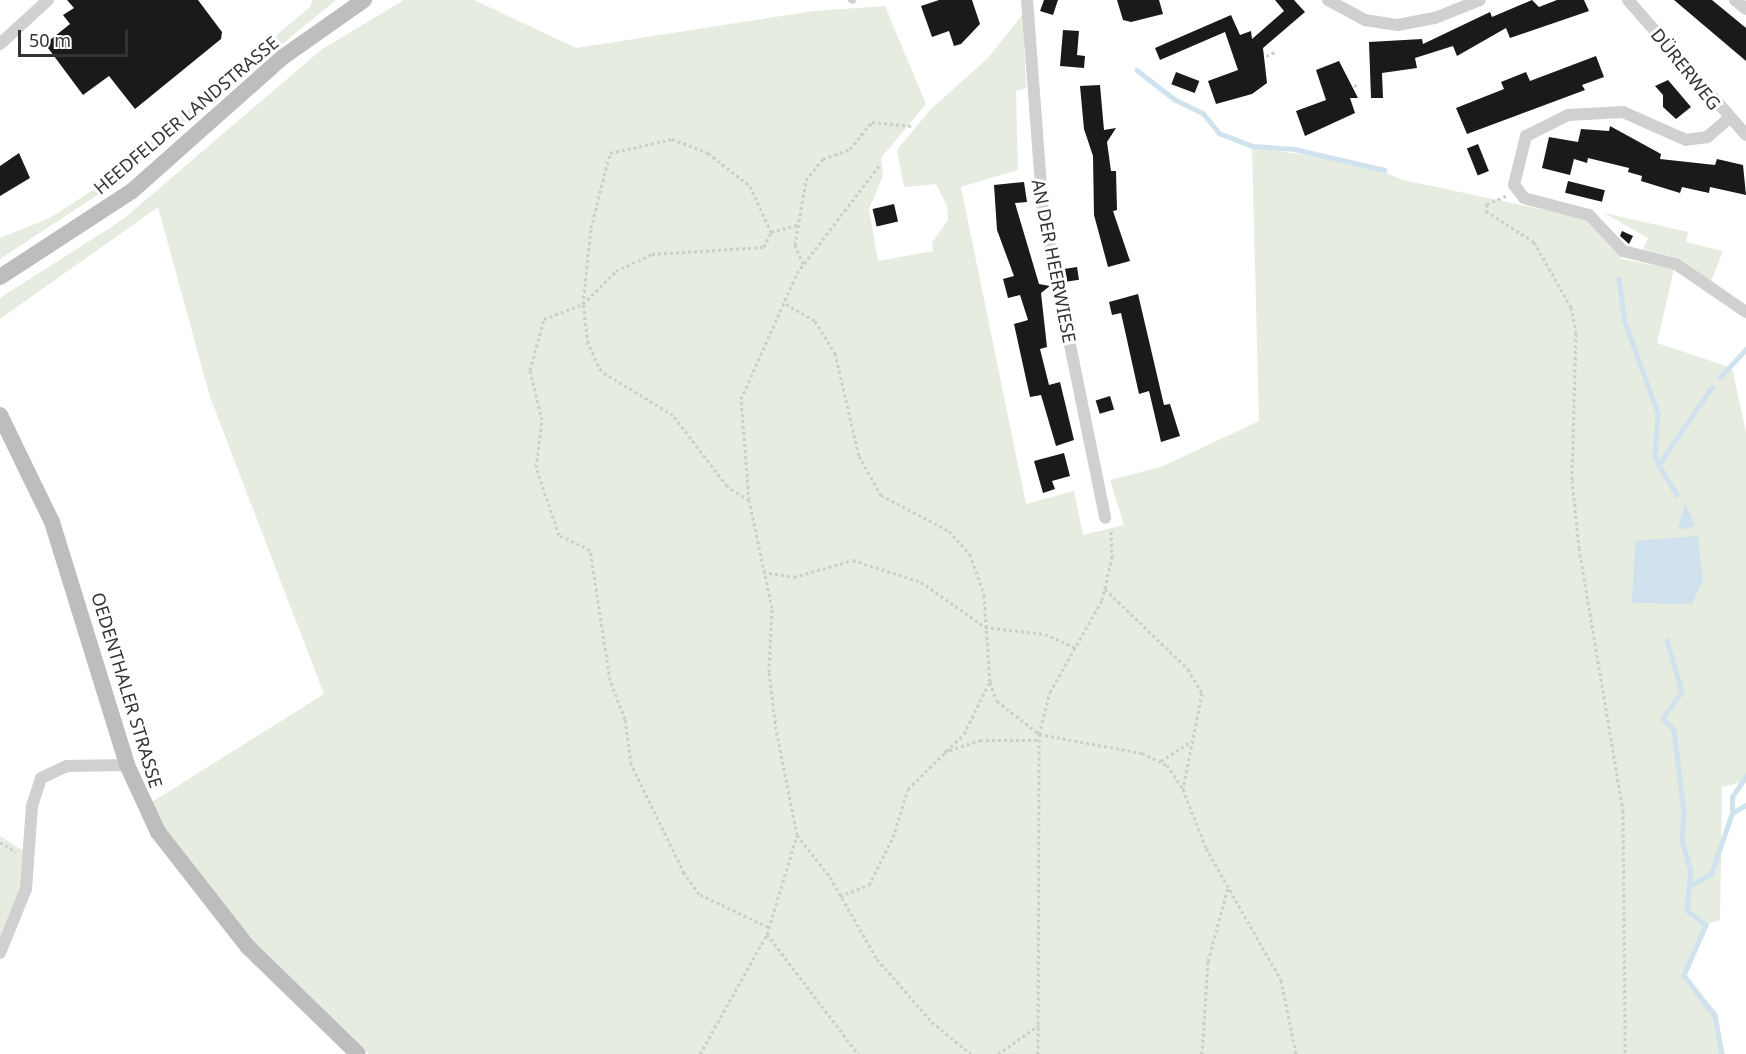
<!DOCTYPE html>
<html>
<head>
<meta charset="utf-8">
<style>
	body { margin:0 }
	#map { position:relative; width:1746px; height:1054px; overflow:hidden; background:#fff; font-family:"Noto Sans",sans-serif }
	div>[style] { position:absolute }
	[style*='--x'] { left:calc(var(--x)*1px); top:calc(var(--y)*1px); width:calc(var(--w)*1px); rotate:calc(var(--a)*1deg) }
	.green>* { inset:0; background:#e6ecdf }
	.water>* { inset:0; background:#cfe2ee }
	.stream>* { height:4.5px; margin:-2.25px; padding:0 2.25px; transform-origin:2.25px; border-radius:2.25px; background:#cfe2ee }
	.building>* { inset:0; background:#1a1a1a; transform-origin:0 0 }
	.path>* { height:3px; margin-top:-1.5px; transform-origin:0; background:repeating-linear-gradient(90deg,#cdcdcd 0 3px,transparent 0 6px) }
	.service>* { height:6px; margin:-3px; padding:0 3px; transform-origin:3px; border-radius:3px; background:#d0d0d0 }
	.minor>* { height:12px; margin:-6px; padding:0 6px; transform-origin:6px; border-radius:6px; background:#d0d0d0 }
	.secondary>* { height:16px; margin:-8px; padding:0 8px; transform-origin:8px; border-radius:8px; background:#bdbdbd }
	span { translate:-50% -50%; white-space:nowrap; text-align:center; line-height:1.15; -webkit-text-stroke:6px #fff; paint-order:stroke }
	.street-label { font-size:18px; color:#333 }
	.scale { position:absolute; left:18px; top:30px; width:110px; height:27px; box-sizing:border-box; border:3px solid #333; border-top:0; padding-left:8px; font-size:18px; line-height:21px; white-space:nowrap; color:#333; -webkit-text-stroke:4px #fff; paint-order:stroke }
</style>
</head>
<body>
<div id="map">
	<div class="green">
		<div style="clip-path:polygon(313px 0,336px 0,102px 192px,0 259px,0 238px,50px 218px,93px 190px,310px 7px)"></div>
		<div style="clip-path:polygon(404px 0,474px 0,576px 48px,814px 11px,885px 6px,926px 104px,881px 158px,883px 176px,869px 209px,878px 261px,933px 251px,932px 243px,948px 220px,947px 206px,936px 184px,904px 187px,897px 150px,930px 110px,988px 58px,1023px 14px,1026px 88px,1016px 91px,1018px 170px,961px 187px,1026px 504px,1074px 491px,1083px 535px,1124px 525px,1110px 480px,1161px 467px,1259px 421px,1252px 147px,1365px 164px,1403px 180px,1583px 218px,1622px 259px,1674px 269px,1657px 343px,1732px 368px,1746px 432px,1746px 781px,1722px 787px,1720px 920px,1709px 924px,1686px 975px,1717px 1013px,1725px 1054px,369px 1054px,252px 942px,164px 827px,152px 802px,324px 694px,210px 397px,158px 207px,0 319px,0 298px,122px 220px,321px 50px)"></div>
		<div style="clip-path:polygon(1604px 213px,1688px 232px,1686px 242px,1723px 251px,1711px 282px,1679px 258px,1643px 249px,1648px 238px)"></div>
		<div style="clip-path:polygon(0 836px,25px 852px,22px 888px,0 944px)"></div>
	</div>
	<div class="water">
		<div style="clip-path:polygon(1685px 503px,1695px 525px,1688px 529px,1678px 528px)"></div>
		<div style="clip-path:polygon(1698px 536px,1703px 580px,1692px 604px,1632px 603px,1635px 541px)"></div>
	</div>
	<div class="stream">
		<div style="--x:1137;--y:70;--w:47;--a:38.1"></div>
		<div style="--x:1174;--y:99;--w:32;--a:26"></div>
		<div style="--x:1203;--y:113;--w:26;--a:51"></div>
		<div style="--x:1219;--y:133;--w:36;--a:21"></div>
		<div style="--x:1253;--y:146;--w:41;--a:4.2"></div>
		<div style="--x:1294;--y:149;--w:93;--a:13"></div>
		<div style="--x:1619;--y:279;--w:43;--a:82.1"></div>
		<div style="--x:1625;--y:322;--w:97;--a:70.1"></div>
		<div style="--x:1658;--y:413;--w:45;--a:93.8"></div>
		<div style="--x:1655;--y:458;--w:43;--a:59.3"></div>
		<div style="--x:1720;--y:377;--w:38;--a:-47"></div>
		<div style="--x:1659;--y:464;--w:93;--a:-55.5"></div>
		<div style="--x:1667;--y:640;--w:54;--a:73.9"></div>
		<div style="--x:1682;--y:692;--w:32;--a:126"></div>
		<div style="--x:1663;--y:718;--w:16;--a:47"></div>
		<div style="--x:1674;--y:730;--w:84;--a:83.1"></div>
		<div style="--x:1684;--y:813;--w:27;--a:94"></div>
		<div style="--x:1682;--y:840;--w:32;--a:74"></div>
		<div style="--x:1691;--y:871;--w:39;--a:96"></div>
		<div style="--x:1687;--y:910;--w:24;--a:38"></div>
		<div style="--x:1706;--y:925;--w:55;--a:113.7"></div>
		<div style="--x:1684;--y:975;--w:51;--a:52.9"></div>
		<div style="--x:1715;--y:1016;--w:39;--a:80"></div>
		<div style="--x:1732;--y:813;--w:16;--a:-90"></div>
		<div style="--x:1732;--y:797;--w:25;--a:-56"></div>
		<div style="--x:1689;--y:886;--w:25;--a:-29"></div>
		<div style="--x:1711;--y:874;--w:65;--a:-71"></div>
		<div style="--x:1732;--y:813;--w:16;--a:-30"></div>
	</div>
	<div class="building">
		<div style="clip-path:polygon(67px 0,198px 0,222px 32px,221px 39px,135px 109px,109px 76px,83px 95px,45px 44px,70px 24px,63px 15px,74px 8px)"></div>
		<div style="clip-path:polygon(939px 0,972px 0,980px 24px,961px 44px,954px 46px,949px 31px,932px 37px,921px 6px)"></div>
		<div style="clip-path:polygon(1044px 0,1058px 0,1053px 15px,1040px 11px)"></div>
		<div style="clip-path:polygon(1117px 0,1159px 0,1163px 14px,1131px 22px,1123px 20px)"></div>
		<div style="clip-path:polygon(1275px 0,1294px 0,1305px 12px,1263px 48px,1267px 83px,1252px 94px,1216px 104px,1208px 81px,1238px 70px,1225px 32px,1160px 60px,1155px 48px,1231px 15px,1240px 35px,1251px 31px,1252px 39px,1284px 11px)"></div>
		<div style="clip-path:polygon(1532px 0,1539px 7px,1557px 0,1584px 0,1589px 11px,1510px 38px,1506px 28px,1457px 56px,1453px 46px,1415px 58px,1417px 68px,1382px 73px,1383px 98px,1371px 98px,1369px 42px,1422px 39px,1423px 44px,1490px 12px,1492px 17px)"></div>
		<div style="clip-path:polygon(1674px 0,1712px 0,1746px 28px,1746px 61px)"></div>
		<div style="clip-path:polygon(1063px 30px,1079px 31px,1077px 55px,1085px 56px,1084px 68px,1060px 66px)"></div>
		<div style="clip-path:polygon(1596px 56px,1604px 77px,1582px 85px,1585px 90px,1467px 134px,1456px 108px,1504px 89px,1501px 82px,1526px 72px,1530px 81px)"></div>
		<div style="clip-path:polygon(1339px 61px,1358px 98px,1350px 98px,1355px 113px,1305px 136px,1296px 111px,1326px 100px,1316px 70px)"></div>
		<div style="left:1176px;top:72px;width:25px;height:13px;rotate:21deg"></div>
		<div style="clip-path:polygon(1668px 80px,1691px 107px,1676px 119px,1663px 107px,1663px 95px,1655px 86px)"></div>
		<div style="clip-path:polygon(1100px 85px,1104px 130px,1116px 128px,1107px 142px,1111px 171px,1116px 171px,1117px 210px,1113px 211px,1130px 261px,1108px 267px,1094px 215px,1093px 156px,1084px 129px,1080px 86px)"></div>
		<div style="clip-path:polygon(1610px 126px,1661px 154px,1660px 159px,1715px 165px,1717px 159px,1743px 165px,1746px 195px,1710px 187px,1709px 193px,1682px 187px,1680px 193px,1641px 181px,1642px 176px,1628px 172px,1629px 168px,1588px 158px,1587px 163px,1574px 159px,1570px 175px,1542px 168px,1549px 137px,1578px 142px,1581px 129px,1609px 131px)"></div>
		<div style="left:1478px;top:144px;width:29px;height:12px;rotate:68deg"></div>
		<div style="clip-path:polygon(19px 153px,30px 178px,0 196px,0 166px)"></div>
		<div style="left:1568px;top:181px;width:38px;height:12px;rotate:14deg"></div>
		<div style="clip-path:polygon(1024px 182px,1027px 202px,1015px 203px,1039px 284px,1050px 286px,1041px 293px,1047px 347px,1040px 349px,1049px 385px,1060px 382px,1074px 440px,1056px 446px,1041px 395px,1030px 397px,1014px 324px,1028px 320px,1020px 295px,1008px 298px,1003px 279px,1014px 276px,997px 230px,994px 185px)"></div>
		<div style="left:894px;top:204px;width:18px;height:22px;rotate:77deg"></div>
		<div style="clip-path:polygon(1622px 231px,1633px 236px,1629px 244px,1620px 236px)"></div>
		<div style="left:1077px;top:267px;width:13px;height:13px;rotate:81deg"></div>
		<div style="clip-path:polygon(1138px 294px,1164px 405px,1170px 404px,1180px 436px,1161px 442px,1149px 391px,1139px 394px,1121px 313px,1112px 315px,1109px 302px)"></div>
		<div style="left:1110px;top:396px;width:14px;height:15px;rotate:73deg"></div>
		<div style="clip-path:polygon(1064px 453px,1070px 476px,1052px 481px,1055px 489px,1043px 493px,1034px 461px)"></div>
	</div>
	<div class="path">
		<div style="--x:1266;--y:56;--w:10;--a:-24"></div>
		<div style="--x:1354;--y:86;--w:5;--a:-22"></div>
		<div style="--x:1506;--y:196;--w:21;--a:157"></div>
		<div style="--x:1487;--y:204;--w:7;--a:98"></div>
		<div style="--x:1486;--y:211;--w:57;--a:32.9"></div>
		<div style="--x:1534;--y:242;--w:75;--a:60.4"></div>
		<div style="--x:1571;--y:307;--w:26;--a:79"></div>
		<div style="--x:1576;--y:333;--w:147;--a:91.6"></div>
		<div style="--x:1572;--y:480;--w:68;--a:84.1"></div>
		<div style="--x:1579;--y:548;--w:266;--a:80.5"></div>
		<div style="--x:1623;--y:810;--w:244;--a:89.5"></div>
		<div style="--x:803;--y:264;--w:21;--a:-113"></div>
		<div style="--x:795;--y:245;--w:66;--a:-80.4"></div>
		<div style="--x:806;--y:180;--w:27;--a:-51"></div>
		<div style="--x:823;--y:159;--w:29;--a:-20"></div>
		<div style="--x:850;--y:149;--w:35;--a:-51"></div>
		<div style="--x:872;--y:122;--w:40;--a:5.7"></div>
		<div style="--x:786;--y:304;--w:34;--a:30"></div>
		<div style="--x:815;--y:321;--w:38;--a:58"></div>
		<div style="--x:835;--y:353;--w:106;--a:76.9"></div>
		<div style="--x:859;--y:456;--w:45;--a:60.6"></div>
		<div style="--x:881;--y:495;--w:77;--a:27.9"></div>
		<div style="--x:949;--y:531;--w:31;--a:48"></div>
		<div style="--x:970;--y:554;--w:43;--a:71.1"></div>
		<div style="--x:984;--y:595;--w:87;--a:86.1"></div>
		<div style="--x:990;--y:682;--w:20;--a:70"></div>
		<div style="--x:997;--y:701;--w:53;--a:38.2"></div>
		<div style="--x:1039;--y:734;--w:105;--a:10.5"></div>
		<div style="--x:1142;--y:753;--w:28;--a:26"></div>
		<div style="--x:1167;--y:765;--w:29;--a:56"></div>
		<div style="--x:1183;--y:789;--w:63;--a:68.7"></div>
		<div style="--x:1206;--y:848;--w:152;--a:60.4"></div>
		<div style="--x:1281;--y:980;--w:76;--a:78.5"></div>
		<div style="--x:749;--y:500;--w:26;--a:-148"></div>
		<div style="--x:727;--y:486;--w:89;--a:-127.3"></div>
		<div style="--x:673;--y:415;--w:84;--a:-148.6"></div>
		<div style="--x:601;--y:371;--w:31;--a:-115"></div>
		<div style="--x:588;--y:343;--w:39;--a:-97"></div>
		<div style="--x:583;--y:304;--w:76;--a:-84"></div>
		<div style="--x:591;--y:228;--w:77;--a:-75.8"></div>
		<div style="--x:610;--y:153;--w:64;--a:-12.7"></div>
		<div style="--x:672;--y:139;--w:39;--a:21"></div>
		<div style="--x:708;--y:153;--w:53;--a:38.2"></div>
		<div style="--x:750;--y:186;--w:51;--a:65.5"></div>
		<div style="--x:763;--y:572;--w:31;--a:9"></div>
		<div style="--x:794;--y:577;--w:61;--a:-16.1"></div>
		<div style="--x:853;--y:560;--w:71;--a:17.9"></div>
		<div style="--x:921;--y:582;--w:78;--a:35.1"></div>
		<div style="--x:985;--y:627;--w:60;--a:6.7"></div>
		<div style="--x:1045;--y:634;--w:36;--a:24"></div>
		<div style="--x:1105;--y:589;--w:115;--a:43.9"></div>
		<div style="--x:1188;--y:669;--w:28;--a:60"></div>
		<div style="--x:1202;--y:693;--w:98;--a:101.2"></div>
		<div style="--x:944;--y:752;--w:38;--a:-18"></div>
		<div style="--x:980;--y:740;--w:58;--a:0"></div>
		<div style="--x:1161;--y:761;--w:37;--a:-33"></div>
		<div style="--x:797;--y:835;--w:53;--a:51.8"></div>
		<div style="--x:830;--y:877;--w:95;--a:60.2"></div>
		<div style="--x:877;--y:959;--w:84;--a:48.9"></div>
		<div style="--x:932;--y:1022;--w:50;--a:39.4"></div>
		<div style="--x:0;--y:842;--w:19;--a:32"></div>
		<div style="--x:840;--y:896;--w:31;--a:-21"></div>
		<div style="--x:869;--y:885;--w:54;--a:-63.4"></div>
		<div style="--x:893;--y:837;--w:50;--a:-72.6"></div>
		<div style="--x:908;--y:789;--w:78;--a:-44.5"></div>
		<div style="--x:964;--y:734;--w:57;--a:-63.9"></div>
		<div style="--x:768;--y:927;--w:76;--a:-154.4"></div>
		<div style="--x:699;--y:894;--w:26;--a:-126"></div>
		<div style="--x:684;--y:873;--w:121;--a:-115.9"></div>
		<div style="--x:631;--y:764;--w:45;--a:-97.6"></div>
		<div style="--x:625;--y:719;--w:42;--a:-111"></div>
		<div style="--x:610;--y:680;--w:132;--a:-98.7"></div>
		<div style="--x:590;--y:550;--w:34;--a:-154"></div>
		<div style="--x:559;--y:535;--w:72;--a:-108.7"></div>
		<div style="--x:536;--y:467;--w:47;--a:-82.7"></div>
		<div style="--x:542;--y:420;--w:51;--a:-103.5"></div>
		<div style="--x:530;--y:370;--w:53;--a:-74.6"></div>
		<div style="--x:544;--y:319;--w:42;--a:-21"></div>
		<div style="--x:583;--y:304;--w:47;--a:-45"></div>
		<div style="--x:616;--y:271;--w:40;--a:-25"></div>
		<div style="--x:652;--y:254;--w:112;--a:-3.6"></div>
		<div style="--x:764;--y:247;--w:17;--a:-65"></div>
		<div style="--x:771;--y:232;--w:28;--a:-15"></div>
		<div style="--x:767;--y:934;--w:151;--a:52.8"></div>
		<div style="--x:700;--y:1054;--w:137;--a:-60.8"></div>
		<div style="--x:767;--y:934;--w:103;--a:-73.1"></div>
		<div style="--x:797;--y:835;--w:108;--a:-101.2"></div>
		<div style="--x:776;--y:729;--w:57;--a:-97"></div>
		<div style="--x:769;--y:672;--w:64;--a:-87.3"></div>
		<div style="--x:772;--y:608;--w:110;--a:-102"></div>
		<div style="--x:749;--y:500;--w:101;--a:-94.5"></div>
		<div style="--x:741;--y:399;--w:138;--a:-66"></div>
		<div style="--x:797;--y:273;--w:138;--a:-52.6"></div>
		<div style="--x:998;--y:1054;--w:50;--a:-35.3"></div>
		<div style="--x:1038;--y:1054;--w:320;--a:-89.8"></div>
		<div style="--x:1039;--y:734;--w:43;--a:-75.3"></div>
		<div style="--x:1050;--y:692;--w:106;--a:-60.5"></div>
		<div style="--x:1102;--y:600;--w:43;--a:-76.6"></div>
		<div style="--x:1112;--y:558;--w:28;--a:-92"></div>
		<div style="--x:1202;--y:1054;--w:93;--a:-86.3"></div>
		<div style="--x:1208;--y:961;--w:76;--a:-74.7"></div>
	</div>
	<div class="service">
		<div style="--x:851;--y:0;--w:2;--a:27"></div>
	</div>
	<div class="minor">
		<div style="--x:1027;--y:0;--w:213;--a:85.7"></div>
		<div style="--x:1043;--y:212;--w:312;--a:78.5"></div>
		<div style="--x:1328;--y:0;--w:42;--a:28.4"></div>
		<div style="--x:1365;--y:20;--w:33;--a:9"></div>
		<div style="--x:1398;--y:25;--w:38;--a:-11"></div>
		<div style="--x:1435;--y:18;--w:48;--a:-21.8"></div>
		<div style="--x:1628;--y:0;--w:179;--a:48.8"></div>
		<div style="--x:1735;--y:0;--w:14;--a:39"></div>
		<div style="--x:0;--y:44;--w:65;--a:-42.5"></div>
		<div style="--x:1728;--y:119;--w:28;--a:139"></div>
		<div style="--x:1707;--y:137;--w:21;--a:172"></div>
		<div style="--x:1686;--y:140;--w:69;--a:-156"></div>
		<div style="--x:1623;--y:112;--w:55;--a:176.9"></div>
		<div style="--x:1568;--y:115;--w:47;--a:153.4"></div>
		<div style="--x:1526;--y:136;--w:50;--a:103.8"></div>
		<div style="--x:1514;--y:185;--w:16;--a:52"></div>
		<div style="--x:1524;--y:198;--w:67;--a:14.7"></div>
		<div style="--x:1589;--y:215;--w:50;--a:46.6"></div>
		<div style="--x:1623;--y:251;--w:55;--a:13.8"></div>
		<div style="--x:1676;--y:264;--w:85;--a:34.4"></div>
		<div style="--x:0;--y:953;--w:69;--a:-67.9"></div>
		<div style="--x:26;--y:889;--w:83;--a:-85.9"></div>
		<div style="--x:32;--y:806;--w:29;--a:-72"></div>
		<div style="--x:41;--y:778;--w:29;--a:-25"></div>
		<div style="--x:67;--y:766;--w:60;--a:-1"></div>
	</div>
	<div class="secondary">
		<div style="--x:0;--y:277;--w:158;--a:-33.1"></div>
		<div style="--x:132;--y:191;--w:202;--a:-41.6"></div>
		<div style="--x:283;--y:57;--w:99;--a:-35.1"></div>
		<div style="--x:0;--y:415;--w:119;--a:64.1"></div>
		<div style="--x:52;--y:522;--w:254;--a:72.8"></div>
		<div style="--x:127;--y:765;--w:74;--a:65.2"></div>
		<div style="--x:158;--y:832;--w:146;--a:52"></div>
		<div style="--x:248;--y:947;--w:153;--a:44.2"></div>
	</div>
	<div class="street-label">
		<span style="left:1686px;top:69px;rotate:51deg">DÜRERWEG</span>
		<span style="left:186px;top:115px;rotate:-40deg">HEEDFELDER LANDSTRASSE</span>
		<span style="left:1054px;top:261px;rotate:79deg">AN DER HEERWIESE</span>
		<span style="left:127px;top:690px;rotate:73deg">OEDENTHALER STRASSE</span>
	</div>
	<div class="scale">50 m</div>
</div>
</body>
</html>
